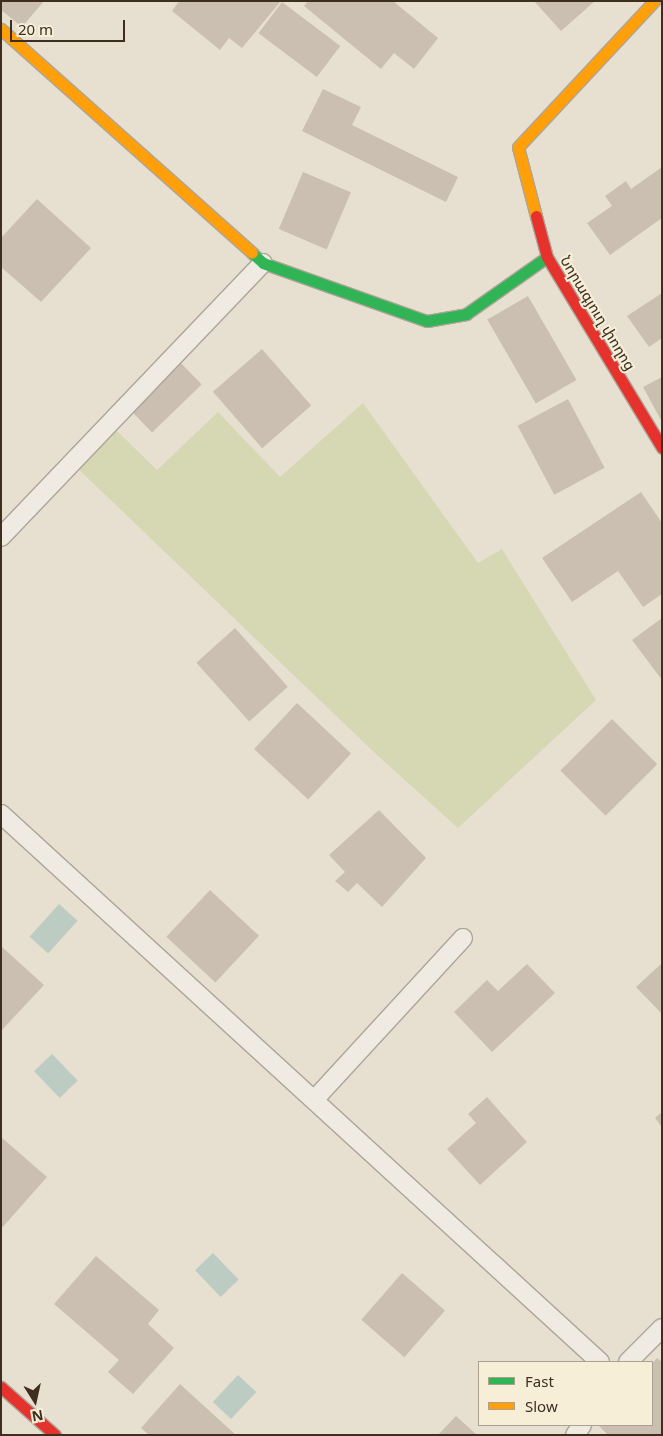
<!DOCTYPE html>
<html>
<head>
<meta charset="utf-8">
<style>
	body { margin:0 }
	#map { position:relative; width:663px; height:1436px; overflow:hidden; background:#e7e0d1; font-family:Georgia,"Noto Sans Armenian",serif }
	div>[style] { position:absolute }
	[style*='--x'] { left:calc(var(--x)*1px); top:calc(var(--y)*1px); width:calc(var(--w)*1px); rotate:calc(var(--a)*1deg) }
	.green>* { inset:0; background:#d6d7b3 }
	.water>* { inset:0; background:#bcccc2; transform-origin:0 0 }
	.building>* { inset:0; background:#cbbfb2; transform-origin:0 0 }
	.roads { filter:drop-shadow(1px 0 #ada599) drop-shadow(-1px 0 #ada599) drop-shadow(0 1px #ada599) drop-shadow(0 -1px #ada599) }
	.lane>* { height:18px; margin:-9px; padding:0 9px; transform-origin:9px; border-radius:9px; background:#efebe3 }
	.fast>* { height:11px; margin:-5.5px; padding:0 5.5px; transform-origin:5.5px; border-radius:5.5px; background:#30b455 }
	.slow>* { height:11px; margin:-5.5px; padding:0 5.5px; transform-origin:5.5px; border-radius:5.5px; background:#ff9f0a }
	.jam>* { height:11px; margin:-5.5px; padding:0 5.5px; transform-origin:5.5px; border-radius:5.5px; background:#e5322d }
	span { translate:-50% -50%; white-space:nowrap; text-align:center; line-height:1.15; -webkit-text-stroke:4px #f7eed8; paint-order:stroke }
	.street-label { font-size:15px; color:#3d2e20 }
	.frame { position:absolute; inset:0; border:2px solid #3d2e20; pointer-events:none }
	.legend { position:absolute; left:478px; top:1361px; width:175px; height:65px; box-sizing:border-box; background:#f7eed8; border:1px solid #ada18e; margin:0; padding:6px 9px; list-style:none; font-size:15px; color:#3d2e20 }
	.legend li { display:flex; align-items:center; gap:10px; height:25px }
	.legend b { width:25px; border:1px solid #ada18e }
	.north { position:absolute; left:10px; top:1376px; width:50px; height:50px; -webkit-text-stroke:4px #f7eed8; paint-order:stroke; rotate:170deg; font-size:14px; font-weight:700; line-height:20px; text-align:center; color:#3d2e20 }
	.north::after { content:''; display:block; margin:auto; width:18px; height:22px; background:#3d2e20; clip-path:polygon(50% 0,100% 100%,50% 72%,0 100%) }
	.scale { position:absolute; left:10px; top:20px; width:115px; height:22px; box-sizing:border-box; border:2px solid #3d2e20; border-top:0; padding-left:6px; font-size:15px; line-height:18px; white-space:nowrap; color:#3d2e20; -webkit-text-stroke:4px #f7eed8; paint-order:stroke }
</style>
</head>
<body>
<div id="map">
	<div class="green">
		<div style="clip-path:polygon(363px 403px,478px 563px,502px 549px,596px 700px,458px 828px,377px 755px,73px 464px,114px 428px,157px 470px,218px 412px,280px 477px)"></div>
	</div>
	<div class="water">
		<div style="left:59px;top:904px;width:25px;height:44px;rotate:42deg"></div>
		<div style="left:52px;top:1054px;width:37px;height:25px;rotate:46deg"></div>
		<div style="left:213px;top:1253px;width:37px;height:25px;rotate:46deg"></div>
		<div style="left:238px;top:1375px;width:25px;height:37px;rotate:43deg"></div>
	</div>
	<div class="building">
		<div style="clip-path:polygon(1px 1px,44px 1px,22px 27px,1px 10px)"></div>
		<div style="clip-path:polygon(179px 1px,281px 1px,242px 48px,229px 38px,220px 50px,172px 11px)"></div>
		<div style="clip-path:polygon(308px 1px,393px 1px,438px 38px,414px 69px,394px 53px,381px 69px,304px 6px)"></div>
		<div style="clip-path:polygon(534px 1px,595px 1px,561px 31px)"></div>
		<div style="left:282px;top:2px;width:73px;height:39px;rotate:37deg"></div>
		<div style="clip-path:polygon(323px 89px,361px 107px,352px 125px,458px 177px,446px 202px,302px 131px)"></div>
		<div style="clip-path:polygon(662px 167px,662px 218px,610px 255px,587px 223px,612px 206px,605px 196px,626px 181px,631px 189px)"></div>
		<div style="left:303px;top:172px;width:52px;height:62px;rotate:23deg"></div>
		<div style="clip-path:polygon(37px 199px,91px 248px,41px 302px,1px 267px,1px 238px)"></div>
		<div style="clip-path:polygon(662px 293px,662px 338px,649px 347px,627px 316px)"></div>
		<div style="left:528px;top:296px;width:97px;height:47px;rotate:60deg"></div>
		<div style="left:262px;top:349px;width:75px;height:65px;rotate:49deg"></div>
		<div style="left:176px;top:358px;width:37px;height:69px;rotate:46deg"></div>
		<div style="clip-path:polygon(662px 377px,662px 422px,643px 387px)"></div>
		<div style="left:568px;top:399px;width:78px;height:57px;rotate:62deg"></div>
		<div style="clip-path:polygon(641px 492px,662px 523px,662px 594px,643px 607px,618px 571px,572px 602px,542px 558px)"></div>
		<div style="clip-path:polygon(662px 618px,662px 680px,632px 640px)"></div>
		<div style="left:235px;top:628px;width:79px;height:52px;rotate:48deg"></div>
		<div style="left:297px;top:703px;width:74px;height:63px;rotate:43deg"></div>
		<div style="left:612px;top:719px;width:64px;height:73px;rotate:45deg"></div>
		<div style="clip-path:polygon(379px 810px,426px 858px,382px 907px,357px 883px,348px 892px,335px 881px,345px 872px,329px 855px)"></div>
		<div style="left:210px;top:890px;width:67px;height:64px;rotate:43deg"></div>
		<div style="clip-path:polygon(1px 946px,44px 985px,1px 1031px)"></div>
		<div style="clip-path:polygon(662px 963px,662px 1014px,636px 987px)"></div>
		<div style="clip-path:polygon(527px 964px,555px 993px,492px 1052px,454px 1012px,487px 980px,498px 991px)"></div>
		<div style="clip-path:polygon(487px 1097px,527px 1142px,480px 1185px,447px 1149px,476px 1123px,468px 1114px)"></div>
		<div style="clip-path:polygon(662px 1112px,662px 1127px,655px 1118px)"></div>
		<div style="clip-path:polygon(1px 1137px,47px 1177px,1px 1229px)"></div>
		<div style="clip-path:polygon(96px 1256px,159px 1310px,148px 1324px,174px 1348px,133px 1394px,108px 1372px,119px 1360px,54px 1304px)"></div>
		<div style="left:402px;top:1273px;width:57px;height:62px;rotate:41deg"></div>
		<div style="clip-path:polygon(657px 1358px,662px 1362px,662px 1435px,608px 1435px,598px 1425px,652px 1425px,652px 1364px)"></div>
		<div style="clip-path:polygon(180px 1384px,236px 1435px,149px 1435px,141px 1428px)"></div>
		<div style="clip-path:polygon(456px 1416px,477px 1435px,438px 1435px)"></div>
	</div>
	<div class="roads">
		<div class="lane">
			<div style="--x:1;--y:537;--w:379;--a:-46.3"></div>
			<div style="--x:1;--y:814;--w:812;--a:42.45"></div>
			<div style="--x:314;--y:1100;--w:220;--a:-47.4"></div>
			<div style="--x:628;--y:1362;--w:48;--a:-45"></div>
			<div style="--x:575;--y:1435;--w:12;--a:-55"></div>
		</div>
		<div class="fast">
			<div style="--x:252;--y:253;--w:15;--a:42"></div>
			<div style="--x:263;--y:263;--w:174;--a:19.5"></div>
			<div style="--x:427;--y:321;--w:40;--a:-10"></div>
			<div style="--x:466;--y:314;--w:99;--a:-35.1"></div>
		</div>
		<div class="slow">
			<div style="--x:1;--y:29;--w:336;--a:41.7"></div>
			<div style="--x:536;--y:216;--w:71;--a:-104.6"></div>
			<div style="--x:518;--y:147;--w:200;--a:-47"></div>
		</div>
		<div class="jam">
			<div style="--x:536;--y:216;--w:42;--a:75"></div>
			<div style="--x:547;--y:257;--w:223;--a:58.9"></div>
			<div style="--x:1;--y:1387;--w:72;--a:41.6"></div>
		</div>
	</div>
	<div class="street-label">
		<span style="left:598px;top:313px;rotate:59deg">Նորագյուղ փողոց</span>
	</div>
	<div class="frame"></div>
	<ul class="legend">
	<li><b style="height:6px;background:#30b455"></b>Fast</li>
	<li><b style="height:6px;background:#ff9f0a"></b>Slow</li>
	</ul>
	<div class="north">N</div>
	<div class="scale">20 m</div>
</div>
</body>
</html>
